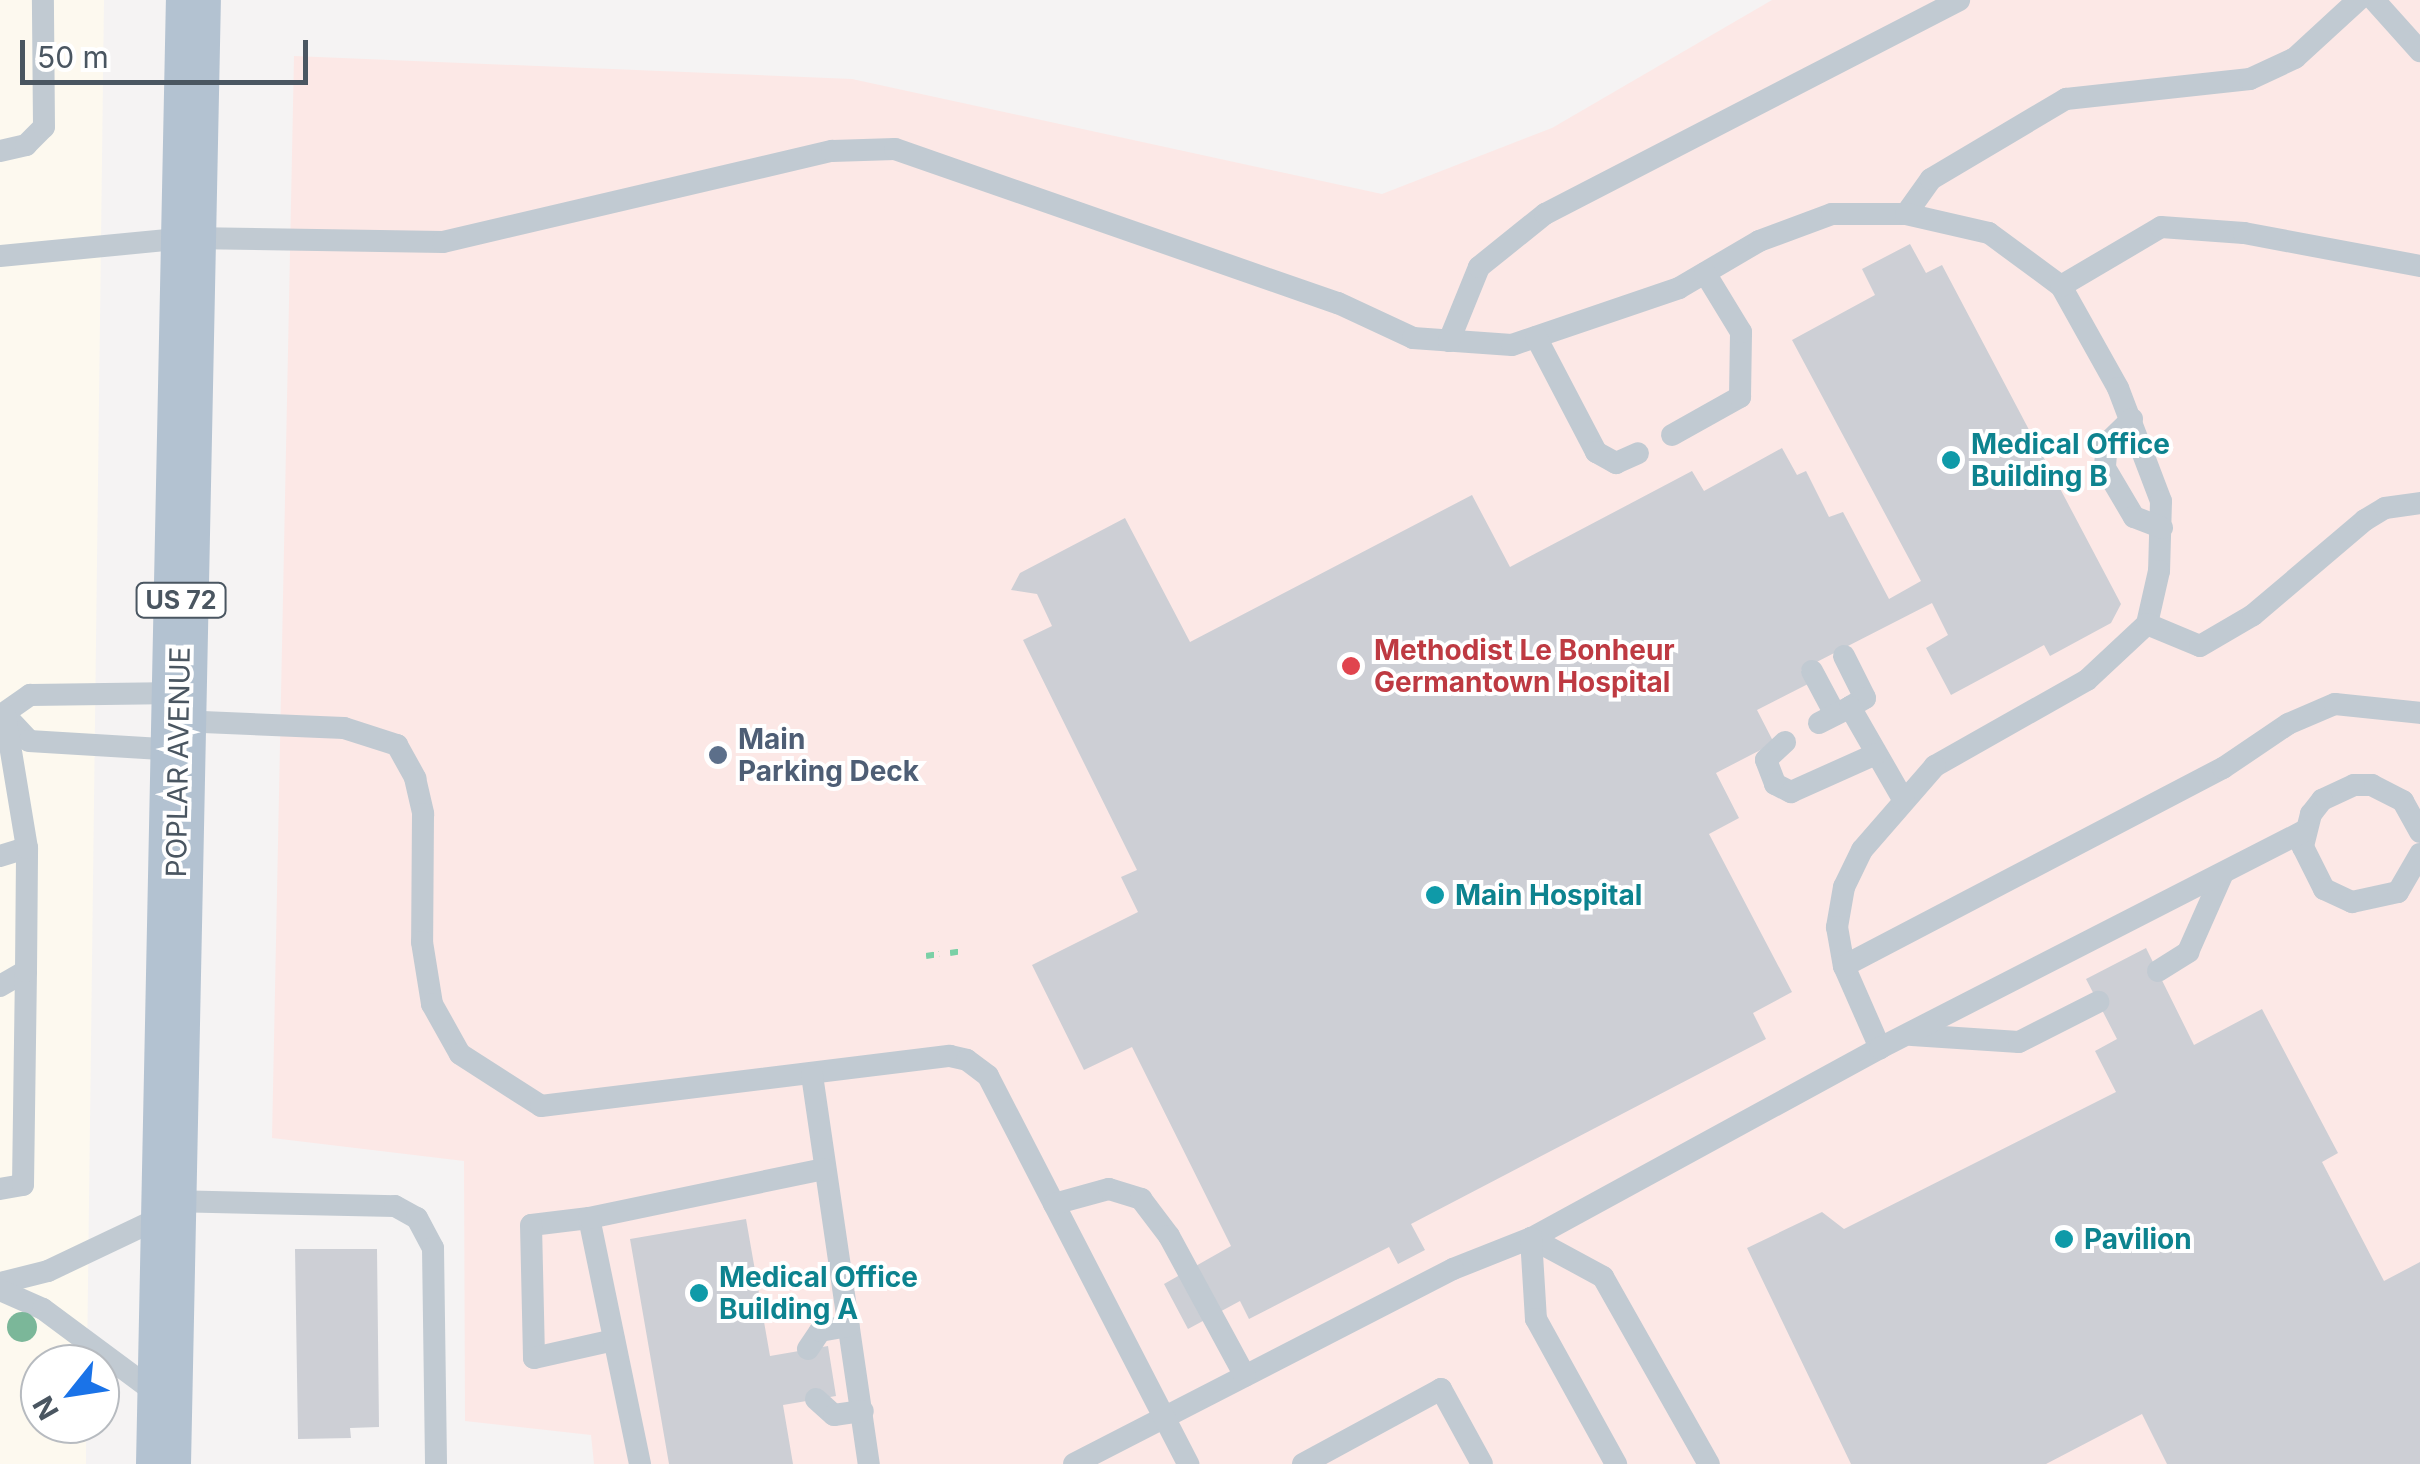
<!DOCTYPE html>
<html>
<head>
<meta charset="utf-8">
<style>
	body { margin:0 }
	#map { position:relative; width:2420px; height:1464px; overflow:hidden; background:#f5f3f3; font-family:Inter,sans-serif }
	div>[style] { position:absolute }
	[style*='--x'] { left:calc(var(--x)*1px); top:calc(var(--y)*1px); width:calc(var(--w)*1px); rotate:calc(var(--a)*1deg) }
	.commercial>* { inset:0; background:#fdf9ef }
	.medical>* { inset:0; background:#fce8e6 }
	.building>* { inset:0; background:#cdcfd5 }
	.path>* { height:6px; margin-top:-3px; transform-origin:0; background:repeating-linear-gradient(90deg,#7ad0a6 0 8px,transparent 0 13px) }
	.service>* { height:22px; margin:-11px; padding:0 11px; transform-origin:11px; border-radius:11px; background:#c1cad2 }
	.primary>* { height:55px; margin:-27.5px; padding:0 27.5px; transform-origin:27.5px; border-radius:27.5px; background:#b3c2d1 }
	.trees>* { width:30px; height:30px; margin:-15px; border-radius:50%; background:#7bb799 }
	.dots>* { width:28px; height:28px; translate:-50% -50%; box-sizing:border-box; border:5px solid #fff; border-radius:50% }
	span { translate:-50% -50%; white-space:nowrap; text-align:center; line-height:1.15; -webkit-text-stroke:8px #fff; paint-order:stroke }
	.shield-label span { padding:2px 8px; background:#fff; border:2px solid; border-radius:8px; -webkit-text-stroke-width:0 }
	.shield-label { font-size:25px; color:#4a5661; font-weight:700 }
	.culture-label { font-size:28px; color:#0d838f; font-weight:700 }
	.left { translate:0 -50%; text-align:left }
	.health-label { font-size:28px; color:#be3a42; font-weight:700 }
	.service-label { font-size:28px; color:#4e5e75; font-weight:700 }
	.street-label { font-size:28px; color:#4a5661 }
	.north { position:absolute; left:20px; top:1344px; width:100px; height:100px; box-sizing:border-box; background:#fff; border:2px solid #b7bbc0; border-radius:50%; rotate:240deg; font-size:28px; font-weight:700; line-height:40px; text-align:center; color:#4a5661 }
	.north::after { content:''; display:block; margin:auto; width:35px; height:45px; background:#1a73e8; clip-path:polygon(50% 0,100% 100%,50% 72%,0 100%) }
	.scale { position:absolute; left:20px; top:40px; width:288px; height:45px; box-sizing:border-box; border:5px solid #4a5661; border-top:0; padding-left:12px; font-size:30px; line-height:35px; white-space:nowrap; color:#4a5661; -webkit-text-stroke:8px #fff; paint-order:stroke }
</style>
</head>
<body>
<div id="map">
	<div class="commercial">
		<div style="clip-path:polygon(0 0,104px 0,87px 1364px,40px 1364px,40px 1424px,86px 1424px,86px 1464px,0 1464px)"></div>
	</div>
	<div class="medical">
		<div style="clip-path:polygon(1772px 0,2420px 0,2420px 1464px,594px 1464px,591px 1435px,465px 1421px,464px 1161px,272px 1138px,294px 56px,852px 79px,1382px 194px,1552px 128px)"></div>
	</div>
	<div class="building">
		<div style="clip-path:polygon(1910px 244px,1926px 273px,1942px 265px,2121px 604px,2111px 623px,2050px 656px,2044px 645px,1951px 695px,1926px 648px,1948px 635px,1932px 603px,1801px 670px,1808px 684px,1757px 710px,1774px 743px,1716px 773px,1739px 818px,1709px 834px,1792px 992px,1753px 1013px,1766px 1039px,1411px 1224px,1425px 1250px,1398px 1264px,1389px 1247px,1249px 1319px,1240px 1301px,1188px 1329px,1164px 1284px,1231px 1246px,1132px 1047px,1084px 1070px,1032px 965px,1138px 912px,1121px 877px,1137px 870px,1023px 640px,1052px 626px,1037px 594px,1011px 590px,1020px 573px,1125px 518px,1190px 642px,1472px 495px,1510px 567px,1692px 471px,1704px 491px,1782px 448px,1797px 475px,1806px 471px,1829px 517px,1843px 512px,1889px 599px,1921px 581px,1792px 340px,1875px 295px,1862px 269px)"></div>
		<div style="clip-path:polygon(2146px 948px,2194px 1045px,2262px 1009px,2338px 1153px,2322px 1162px,2384px 1281px,2420px 1262px,2420px 1464px,2167px 1464px,2142px 1414px,2046px 1464px,1851px 1464px,1747px 1248px,1822px 1212px,1844px 1229px,2116px 1092px,2095px 1051px,2117px 1039px,2086px 979px)"></div>
		<div style="clip-path:polygon(746px 1219px,770px 1356px,828px 1346px,836px 1396px,783px 1405px,793px 1464px,669px 1464px,630px 1239px)"></div>
		<div style="clip-path:polygon(295px 1249px,377px 1249px,379px 1427px,350px 1428px,351px 1438px,298px 1439px)"></div>
	</div>
	<div class="path">
		<div style="--x:950;--y:953;--w:12;--a:-9"></div>
		<div style="--x:926;--y:956;--w:13;--a:-9"></div>
	</div>
	<div class="service">
		<div style="--x:2374;--y:0;--w:69;--a:48"></div>
		<div style="--x:0;--y:151;--w:27;--a:-13"></div>
		<div style="--x:26;--y:145;--w:25;--a:-45"></div>
		<div style="--x:44;--y:127;--w:127;--a:-90.5"></div>
		<div style="--x:1906;--y:214;--w:43;--a:-54.5"></div>
		<div style="--x:1931;--y:179;--w:157;--a:-30.7"></div>
		<div style="--x:2066;--y:99;--w:185;--a:-6.2"></div>
		<div style="--x:2250;--y:79;--w:50;--a:-25"></div>
		<div style="--x:2295;--y:58;--w:86;--a:-42.6"></div>
		<div style="--x:0;--y:256;--w:189;--a:-5.5"></div>
		<div style="--x:188;--y:238;--w:255;--a:0.9"></div>
		<div style="--x:443;--y:242;--w:400;--a:-13.2"></div>
		<div style="--x:832;--y:151;--w:63;--a:-1.8"></div>
		<div style="--x:895;--y:149;--w:469;--a:19.2"></div>
		<div style="--x:1338;--y:303;--w:83;--a:25"></div>
		<div style="--x:1413;--y:338;--w:99;--a:4"></div>
		<div style="--x:1512;--y:345;--w:176;--a:-18.8"></div>
		<div style="--x:1679;--y:288;--w:93;--a:-30.4"></div>
		<div style="--x:1759;--y:241;--w:78;--a:-20.3"></div>
		<div style="--x:1832;--y:214;--w:74;--a:0"></div>
		<div style="--x:1906;--y:214;--w:85;--a:12.9"></div>
		<div style="--x:1989;--y:233;--w:89;--a:36.4"></div>
		<div style="--x:2061;--y:286;--w:117;--a:60.8"></div>
		<div style="--x:2118;--y:388;--w:121;--a:69.2"></div>
		<div style="--x:2161;--y:501;--w:70;--a:91.6"></div>
		<div style="--x:2159;--y:571;--w:54;--a:102.8"></div>
		<div style="--x:2147;--y:624;--w:82;--a:137"></div>
		<div style="--x:2087;--y:680;--w:175;--a:150.5"></div>
		<div style="--x:1935;--y:766;--w:111;--a:131"></div>
		<div style="--x:1862;--y:850;--w:41;--a:115.9"></div>
		<div style="--x:1844;--y:887;--w:41;--a:99.9"></div>
		<div style="--x:1837;--y:927;--w:40;--a:80"></div>
		<div style="--x:1844;--y:966;--w:90;--a:66.3"></div>
		<div style="--x:1880;--y:1048;--w:397;--a:151.4"></div>
		<div style="--x:1531;--y:1238;--w:84;--a:158.3"></div>
		<div style="--x:1453;--y:1269;--w:426;--a:152.8"></div>
		<div style="--x:2061;--y:286;--w:116;--a:-30.5"></div>
		<div style="--x:2161;--y:227;--w:83;--a:4.1"></div>
		<div style="--x:2244;--y:233;--w:179;--a:10.6"></div>
		<div style="--x:1536;--y:337;--w:130;--a:62.4"></div>
		<div style="--x:1596;--y:452;--w:23;--a:29"></div>
		<div style="--x:1616;--y:463;--w:24;--a:-24"></div>
		<div style="--x:1449;--y:341;--w:80;--a:-67.9"></div>
		<div style="--x:1479;--y:267;--w:85;--a:-38.8"></div>
		<div style="--x:1545;--y:214;--w:466;--a:-27.3"></div>
		<div style="--x:2132;--y:419;--w:35;--a:136"></div>
		<div style="--x:2107;--y:443;--w:25;--a:95"></div>
		<div style="--x:2105;--y:468;--w:57;--a:59.4"></div>
		<div style="--x:2134;--y:517;--w:30;--a:21"></div>
		<div style="--x:1672;--y:435;--w:78;--a:-29.2"></div>
		<div style="--x:1740;--y:397;--w:65;--a:-89.1"></div>
		<div style="--x:1741;--y:332;--w:69;--a:-121.4"></div>
		<div style="--x:2147;--y:624;--w:57;--a:22.5"></div>
		<div style="--x:2200;--y:646;--w:61;--a:-30.3"></div>
		<div style="--x:2253;--y:615;--w:147;--a:-40.3"></div>
		<div style="--x:2365;--y:520;--w:23;--a:-31"></div>
		<div style="--x:2385;--y:508;--w:35;--a:-8"></div>
		<div style="--x:1844;--y:656;--w:47;--a:63.4"></div>
		<div style="--x:1865;--y:698;--w:17;--a:149"></div>
		<div style="--x:1812;--y:671;--w:49;--a:61.9"></div>
		<div style="--x:5;--y:715;--w:35;--a:47"></div>
		<div style="--x:29;--y:741;--w:149;--a:3.5"></div>
		<div style="--x:0;--y:716;--w:37;--a:-35"></div>
		<div style="--x:30;--y:695;--w:149;--a:-0.8"></div>
		<div style="--x:179;--y:721;--w:165;--a:2.4"></div>
		<div style="--x:344;--y:728;--w:56;--a:17.8"></div>
		<div style="--x:397;--y:745;--w:38;--a:61"></div>
		<div style="--x:415;--y:778;--w:37;--a:77"></div>
		<div style="--x:423;--y:814;--w:128;--a:90.4"></div>
		<div style="--x:422;--y:942;--w:63;--a:80.8"></div>
		<div style="--x:432;--y:1004;--w:57;--a:60.8"></div>
		<div style="--x:460;--y:1054;--w:96;--a:32.7"></div>
		<div style="--x:541;--y:1106;--w:412;--a:-7"></div>
		<div style="--x:950;--y:1056;--w:17;--a:13"></div>
		<div style="--x:967;--y:1060;--w:26;--a:37"></div>
		<div style="--x:988;--y:1076;--w:437;--a:62.7"></div>
		<div style="--x:1819;--y:723;--w:35;--a:-27"></div>
		<div style="--x:1850;--y:707;--w:108;--a:60.1"></div>
		<div style="--x:1785;--y:742;--w:26;--a:137"></div>
		<div style="--x:1766;--y:760;--w:26;--a:69"></div>
		<div style="--x:1775;--y:784;--w:18;--a:27"></div>
		<div style="--x:1791;--y:792;--w:93;--a:-24.1"></div>
		<div style="--x:2420;--y:832;--w:35;--a:-119"></div>
		<div style="--x:2403;--y:801;--w:35;--a:-153"></div>
		<div style="--x:2372;--y:785;--w:18;--a:180"></div>
		<div style="--x:2354;--y:785;--w:35;--a:155"></div>
		<div style="--x:2322;--y:800;--w:18;--a:128"></div>
		<div style="--x:2311;--y:814;--w:34;--a:104"></div>
		<div style="--x:2303;--y:847;--w:47;--a:63.4"></div>
		<div style="--x:2324;--y:889;--w:31;--a:25"></div>
		<div style="--x:2352;--y:902;--w:47;--a:-12.3"></div>
		<div style="--x:2398;--y:892;--w:44;--a:-59.9"></div>
		<div style="--x:0;--y:856;--w:28;--a:-17"></div>
		<div style="--x:1844;--y:966;--w:428;--a:-27.6"></div>
		<div style="--x:2223;--y:768;--w:78;--a:-34.1"></div>
		<div style="--x:2288;--y:724;--w:51;--a:-23.1"></div>
		<div style="--x:2335;--y:704;--w:85;--a:6"></div>
		<div style="--x:2158;--y:971;--w:36;--a:-32"></div>
		<div style="--x:2188;--y:952;--w:86;--a:-66.1"></div>
		<div style="--x:0;--y:986;--w:30;--a:-30"></div>
		<div style="--x:1912;--y:1035;--w:107;--a:3.7"></div>
		<div style="--x:2019;--y:1042;--w:89;--a:-26.9"></div>
		<div style="--x:1880;--y:1048;--w:476;--a:-27.1"></div>
		<div style="--x:812;--y:1075;--w:393;--a:81.7"></div>
		<div style="--x:0;--y:1189;--w:23;--a:-10"></div>
		<div style="--x:23;--y:1185;--w:214;--a:-89.2"></div>
		<div style="--x:26;--y:971;--w:123;--a:-89.5"></div>
		<div style="--x:27;--y:848;--w:135;--a:-99.4"></div>
		<div style="--x:169;--y:1201;--w:226;--a:1.3"></div>
		<div style="--x:395;--y:1206;--w:25;--a:29"></div>
		<div style="--x:417;--y:1218;--w:34;--a:62"></div>
		<div style="--x:433;--y:1248;--w:216;--a:89.2"></div>
		<div style="--x:1054;--y:1204;--w:57;--a:-15.3"></div>
		<div style="--x:1109;--y:1189;--w:34;--a:17"></div>
		<div style="--x:1141;--y:1199;--w:46;--a:52.9"></div>
		<div style="--x:1169;--y:1236;--w:159;--a:61.5"></div>
		<div style="--x:589;--y:1218;--w:58;--a:173.1"></div>
		<div style="--x:531;--y:1225;--w:133;--a:88.7"></div>
		<div style="--x:534;--y:1358;--w:82;--a:-12.7"></div>
		<div style="--x:1531;--y:1238;--w:82;--a:28.4"></div>
		<div style="--x:1603;--y:1277;--w:215;--a:60.5"></div>
		<div style="--x:1531;--y:1238;--w:81;--a:86.5"></div>
		<div style="--x:1536;--y:1319;--w:166;--a:61.1"></div>
		<div style="--x:0;--y:1283;--w:49;--a:-14"></div>
		<div style="--x:48;--y:1271;--w:131;--a:-25.4"></div>
		<div style="--x:0;--y:1290;--w:47;--a:23.8"></div>
		<div style="--x:43;--y:1309;--w:144;--a:36.6"></div>
		<div style="--x:808;--y:1349;--w:22;--a:-56"></div>
		<div style="--x:820;--y:1331;--w:29;--a:-10"></div>
		<div style="--x:816;--y:1399;--w:24;--a:42"></div>
		<div style="--x:834;--y:1415;--w:29;--a:-8"></div>
		<div style="--x:640;--y:1464;--w:251;--a:-101.7"></div>
		<div style="--x:589;--y:1218;--w:240;--a:-11.8"></div>
		<div style="--x:1303;--y:1464;--w:157;--a:-28.5"></div>
		<div style="--x:1441;--y:1389;--w:85;--a:61.3"></div>
	</div>
	<div class="primary">
		<div style="--x:163;--y:1464;--w:1464;--a:-88.83"></div>
	</div>
	<div class="trees">
		<div style="left:22px;top:1327px"></div>
	</div>
	<div class="dots">
		<div style="left:1951px;top:460px;background:#0f9aa8"></div>
		<div style="left:1351px;top:666px;background:#e0444e"></div>
		<div style="left:718px;top:755px;background:#5c6f8a"></div>
		<div style="left:1435px;top:895px;background:#0f9aa8"></div>
		<div style="left:2064px;top:1239px;background:#0f9aa8"></div>
		<div style="left:699px;top:1293px;background:#0f9aa8"></div>
	</div>
	<div class="shield-label">
		<span style="left:181px;top:600px">US 72</span>
	</div>
	<div class="culture-label">
		<span class="left" style="left:1971px;top:460px">Medical Office<br>Building B</span>
		<span class="left" style="left:1455px;top:895px">Main Hospital</span>
		<span class="left" style="left:2084px;top:1239px">Pavilion</span>
		<span class="left" style="left:719px;top:1293px">Medical Office<br>Building A</span>
	</div>
	<div class="health-label">
		<span class="left" style="left:1374px;top:666px">Methodist Le Bonheur<br>Germantown Hospital</span>
	</div>
	<div class="service-label">
		<span class="left" style="left:738px;top:755px">Main<br>Parking Deck</span>
	</div>
	<div class="street-label">
		<span style="left:178px;top:762px;rotate:-89deg">POPLAR AVENUE</span>
	</div>
	<div class="north">N</div>
	<div class="scale">50 m</div>
</div>
</body>
</html>
